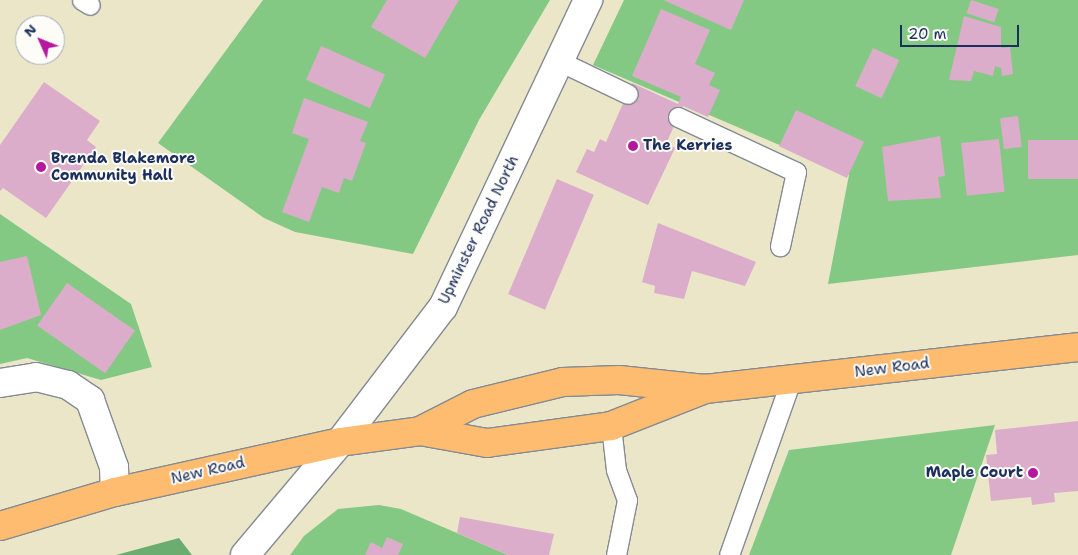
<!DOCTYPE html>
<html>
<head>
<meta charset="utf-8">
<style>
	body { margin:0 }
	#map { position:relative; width:1078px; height:555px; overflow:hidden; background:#ebe6c8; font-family:"Shantell Sans",sans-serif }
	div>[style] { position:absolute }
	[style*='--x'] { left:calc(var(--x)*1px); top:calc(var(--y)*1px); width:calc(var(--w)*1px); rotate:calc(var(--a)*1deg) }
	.green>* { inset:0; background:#84c983 }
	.forest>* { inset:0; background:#6bad71 }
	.building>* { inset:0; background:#dbadcb; transform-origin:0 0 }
	.roads { filter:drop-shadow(1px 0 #838a93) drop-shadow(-1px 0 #838a93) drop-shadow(0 1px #838a93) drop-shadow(0 -1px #838a93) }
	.service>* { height:19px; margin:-9.5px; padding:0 9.5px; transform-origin:9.5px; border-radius:9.5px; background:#fff }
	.minor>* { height:28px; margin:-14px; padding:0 14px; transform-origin:14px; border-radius:14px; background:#fff }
	.tertiary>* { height:28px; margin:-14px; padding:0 14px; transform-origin:14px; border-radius:14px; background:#fff }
	.primary>* { height:28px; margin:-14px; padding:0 14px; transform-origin:14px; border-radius:14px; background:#fdbc70 }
	.dots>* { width:14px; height:14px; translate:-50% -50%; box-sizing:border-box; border:2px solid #fdfcf7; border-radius:50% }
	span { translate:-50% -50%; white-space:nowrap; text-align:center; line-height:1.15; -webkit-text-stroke:4px #fdfcf7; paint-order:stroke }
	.poi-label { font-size:15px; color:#1b2f5e; font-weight:700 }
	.left { translate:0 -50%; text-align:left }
	.right { translate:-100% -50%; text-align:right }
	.street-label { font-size:15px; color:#1b2f5e }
	.north { position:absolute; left:15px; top:15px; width:50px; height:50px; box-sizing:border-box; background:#fdfcf7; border:1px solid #a3aaba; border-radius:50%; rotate:314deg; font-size:14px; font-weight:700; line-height:20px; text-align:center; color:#1b2f5e }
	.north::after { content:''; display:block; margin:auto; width:18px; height:22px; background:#b5179e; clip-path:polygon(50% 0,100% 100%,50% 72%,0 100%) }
	.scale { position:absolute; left:900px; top:25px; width:119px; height:22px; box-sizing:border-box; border:2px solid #1b2f5e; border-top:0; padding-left:6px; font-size:15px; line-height:18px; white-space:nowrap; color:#1b2f5e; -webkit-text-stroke:4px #fdfcf7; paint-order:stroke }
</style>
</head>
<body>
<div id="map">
	<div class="green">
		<div style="clip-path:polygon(263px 0,550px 0,479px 120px,413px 254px,295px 232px,264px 218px,158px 143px)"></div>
		<div style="clip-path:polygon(624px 0,1078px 0,1078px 255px,828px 284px,849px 175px,593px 65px)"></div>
		<div style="clip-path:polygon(0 214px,131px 304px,152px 367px,101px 380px,27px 358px,0 364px)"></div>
		<div style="clip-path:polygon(995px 425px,951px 555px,749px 555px,789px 450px)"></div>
		<div style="clip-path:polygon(379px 505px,401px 509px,508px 555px,290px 555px,304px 536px,338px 509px)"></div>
	</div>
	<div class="forest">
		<div style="clip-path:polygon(179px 538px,192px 555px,116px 555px)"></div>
	</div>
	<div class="building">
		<div style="clip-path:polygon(387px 0,459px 0,425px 58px,371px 27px)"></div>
		<div style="clip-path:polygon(663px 0,744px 0,731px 30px)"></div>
		<div style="left:971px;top:0;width:29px;height:14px;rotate:18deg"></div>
		<div style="clip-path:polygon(661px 9px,710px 30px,695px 64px,715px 73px,709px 85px,720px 90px,708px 117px,683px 106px,666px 144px,675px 148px,648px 205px,576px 172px,587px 149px,594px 152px,600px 139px,606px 142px,632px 83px,678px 104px,681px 97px,632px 76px)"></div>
		<div style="clip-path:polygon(964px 16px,1001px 27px,1001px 48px,1010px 47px,1013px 74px,1002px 76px,1001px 68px,995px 66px,993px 76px,974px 71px,971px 81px,949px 80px)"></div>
		<div style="left:321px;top:46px;width:70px;height:37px;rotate:24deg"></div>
		<div style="left:873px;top:48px;width:29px;height:42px;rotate:25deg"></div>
		<div style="clip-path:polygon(44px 82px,100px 121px,87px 140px,96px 147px,46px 218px,3px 188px,0 191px,0 145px)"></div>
		<div style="clip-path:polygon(304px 98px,368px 122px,360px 141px,366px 143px,352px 181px,344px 178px,339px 193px,322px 187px,309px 222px,282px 212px,309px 139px,292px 133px)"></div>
		<div style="left:796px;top:110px;width:75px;height:40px;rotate:25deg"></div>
		<div style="left:1018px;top:116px;width:31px;height:18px;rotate:83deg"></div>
		<div style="clip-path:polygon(940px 136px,945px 176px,938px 177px,941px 198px,888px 201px,882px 147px)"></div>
		<div style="left:999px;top:139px;width:53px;height:38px;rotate:84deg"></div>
		<div style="left:1078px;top:140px;width:39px;height:50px;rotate:90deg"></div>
		<div style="left:557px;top:179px;width:40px;height:125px;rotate:23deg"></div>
		<div style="clip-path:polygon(658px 223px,756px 262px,745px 286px,692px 271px,684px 299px,654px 293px,655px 286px,642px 282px)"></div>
		<div style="clip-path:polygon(27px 256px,41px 315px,0 330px,0 262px)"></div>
		<div style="left:67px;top:283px;width:83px;height:52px;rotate:35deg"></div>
		<div style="clip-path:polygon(1078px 421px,1078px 491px,1054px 493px,1055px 502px,1032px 505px,1031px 497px,991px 501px,986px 455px,997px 454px,995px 430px)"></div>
		<div style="clip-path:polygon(460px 517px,554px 534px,549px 555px,508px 555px,457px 533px)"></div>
		<div style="clip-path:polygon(387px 537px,403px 544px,398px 555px,365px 555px,371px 542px,382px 548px)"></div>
	</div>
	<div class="roads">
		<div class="service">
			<div style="--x:82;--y:0;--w:9;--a:32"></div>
			<div style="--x:559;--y:61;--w:76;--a:25.6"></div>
			<div style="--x:678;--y:117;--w:130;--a:25"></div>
			<div style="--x:796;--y:172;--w:76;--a:102.2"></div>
			<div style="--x:611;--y:426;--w:44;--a:83.5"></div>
			<div style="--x:616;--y:470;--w:32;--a:70"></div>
			<div style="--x:627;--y:500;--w:56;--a:101.3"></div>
			<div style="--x:729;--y:555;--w:186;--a:-70.5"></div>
		</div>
		<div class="minor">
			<div style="--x:0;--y:383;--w:36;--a:-9"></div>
			<div style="--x:36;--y:377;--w:33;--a:14"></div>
			<div style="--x:68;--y:385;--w:27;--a:34"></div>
			<div style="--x:90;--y:400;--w:71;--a:70.3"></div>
			<div style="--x:114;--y:467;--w:25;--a:88"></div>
		</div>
		<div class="tertiary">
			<div style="--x:245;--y:555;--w:148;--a:-49.9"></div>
			<div style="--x:340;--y:442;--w:170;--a:-52.7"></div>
			<div style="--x:443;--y:307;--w:340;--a:-64.7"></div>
		</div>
		<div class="primary">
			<div style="--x:420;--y:431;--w:59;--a:-27"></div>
			<div style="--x:473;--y:404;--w:93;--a:-13.7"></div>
			<div style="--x:563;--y:382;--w:56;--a:-2"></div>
			<div style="--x:619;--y:380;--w:86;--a:6"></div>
			<div style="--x:705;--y:389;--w:375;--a:-6.4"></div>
			<div style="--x:0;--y:526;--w:120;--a:-16.5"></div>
			<div style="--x:115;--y:492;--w:230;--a:-12.5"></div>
			<div style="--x:340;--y:442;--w:81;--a:-7.8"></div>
			<div style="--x:420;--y:431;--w:68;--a:10.2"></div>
			<div style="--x:487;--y:443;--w:125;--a:-7.8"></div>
			<div style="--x:611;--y:426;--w:101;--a:-21.5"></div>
		</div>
	</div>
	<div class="dots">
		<div style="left:633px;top:146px;background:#b5179e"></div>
		<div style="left:41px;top:167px;background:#b5179e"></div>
		<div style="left:1033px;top:473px;background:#b5179e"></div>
	</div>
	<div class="poi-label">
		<span class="left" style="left:643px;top:146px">The Kerries</span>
		<span class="left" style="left:51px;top:167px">Brenda Blakemore<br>Community Hall</span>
		<span class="right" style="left:1023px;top:473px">Maple Court</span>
	</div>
	<div class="street-label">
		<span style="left:479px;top:230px;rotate:-64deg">Upminster Road North</span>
		<span style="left:892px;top:368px;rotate:-7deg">New Road</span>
		<span style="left:208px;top:471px;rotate:-13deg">New Road</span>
	</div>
	<div class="north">N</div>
	<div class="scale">20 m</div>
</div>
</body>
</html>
